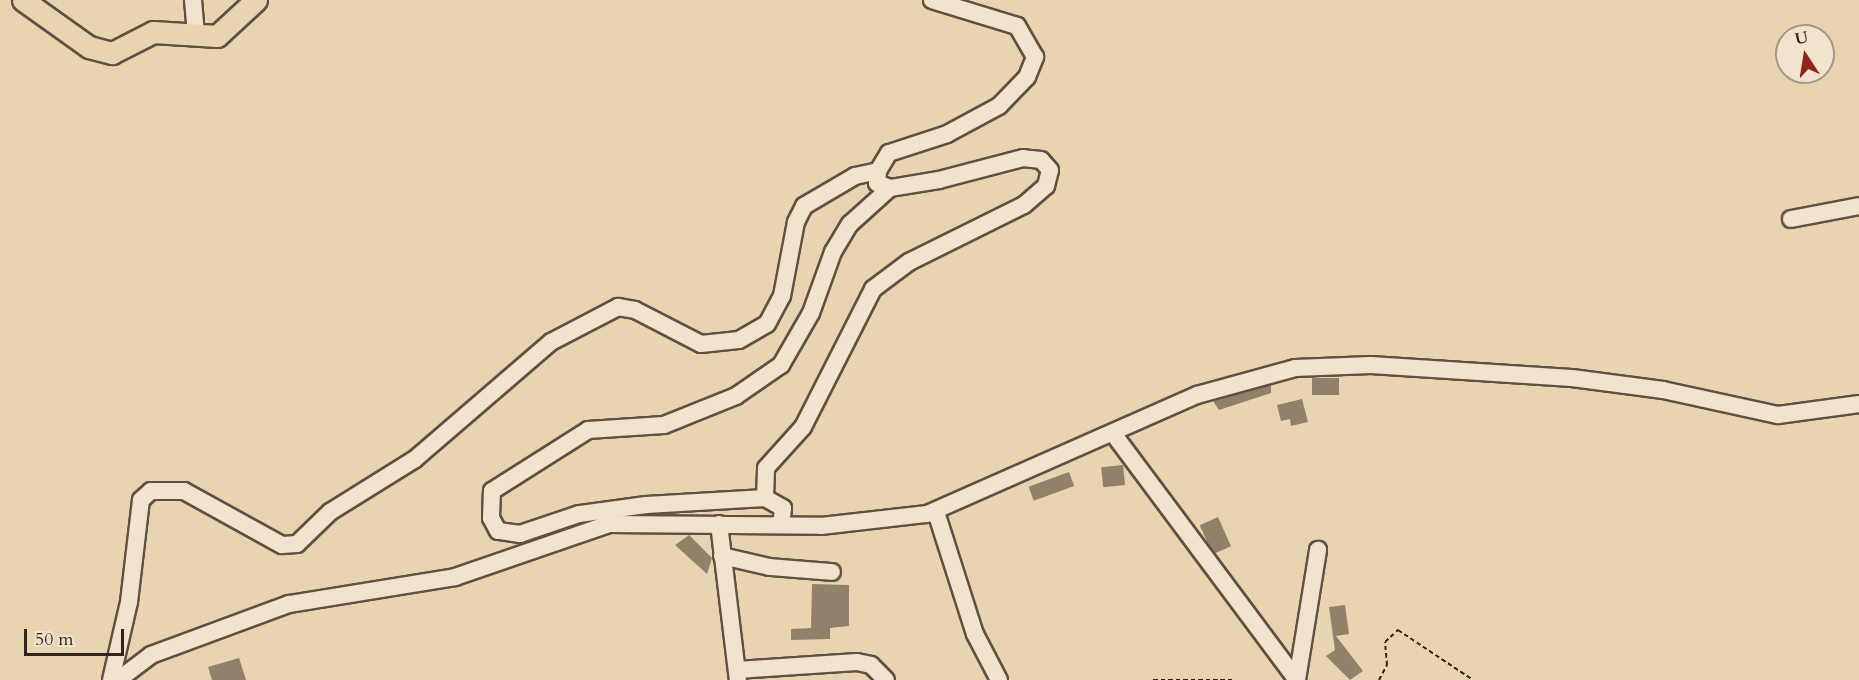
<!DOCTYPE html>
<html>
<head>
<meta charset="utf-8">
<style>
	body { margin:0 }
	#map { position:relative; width:1859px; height:680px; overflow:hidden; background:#e9d4b2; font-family:Cardo,serif }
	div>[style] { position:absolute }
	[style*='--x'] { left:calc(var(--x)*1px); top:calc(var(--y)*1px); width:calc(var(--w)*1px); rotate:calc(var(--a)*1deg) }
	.building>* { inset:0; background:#92806a; transform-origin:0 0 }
	.path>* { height:2px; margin-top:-1px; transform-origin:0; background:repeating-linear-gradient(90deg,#33241b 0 4.5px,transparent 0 7.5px) }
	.roads { filter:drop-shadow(2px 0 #605041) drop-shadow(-2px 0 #605041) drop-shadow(0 2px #605041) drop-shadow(0 -2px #605041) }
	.minor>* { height:16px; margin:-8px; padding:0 8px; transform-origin:8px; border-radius:8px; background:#f1e3cd }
	.major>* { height:21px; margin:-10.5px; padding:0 10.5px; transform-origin:10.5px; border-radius:10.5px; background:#e9d4b2 }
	span { translate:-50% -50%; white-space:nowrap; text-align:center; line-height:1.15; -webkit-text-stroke:5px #f1e3cd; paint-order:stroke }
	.north { position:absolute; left:1775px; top:24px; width:60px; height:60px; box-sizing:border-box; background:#f1e3cd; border:2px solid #a59786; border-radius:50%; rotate:348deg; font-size:16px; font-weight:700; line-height:24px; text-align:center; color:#33241b }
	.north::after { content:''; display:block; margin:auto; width:21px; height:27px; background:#8f2418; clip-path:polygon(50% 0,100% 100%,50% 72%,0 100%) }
	.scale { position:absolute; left:24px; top:629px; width:100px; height:27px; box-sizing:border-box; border:3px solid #33241b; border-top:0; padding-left:8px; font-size:18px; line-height:21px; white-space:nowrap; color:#33241b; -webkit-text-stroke:4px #f1e3cd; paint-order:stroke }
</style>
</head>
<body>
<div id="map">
	<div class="building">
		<div style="left:1339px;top:378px;width:17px;height:27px;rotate:90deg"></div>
		<div style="clip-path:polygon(1271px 385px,1271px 393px,1219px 410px,1213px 401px)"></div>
		<div style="clip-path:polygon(1302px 399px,1308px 422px,1291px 426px,1290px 419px,1281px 421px,1277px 405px)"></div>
		<div style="left:1123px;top:465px;width:20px;height:22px;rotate:84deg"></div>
		<div style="left:1069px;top:472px;width:15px;height:43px;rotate:70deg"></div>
		<div style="left:1218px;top:517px;width:32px;height:20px;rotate:66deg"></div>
		<div style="clip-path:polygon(689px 535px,712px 558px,707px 574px,675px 545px)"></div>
		<div style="clip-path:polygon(812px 584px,849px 585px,849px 626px,830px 628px,830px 639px,791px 640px,791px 629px,811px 628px)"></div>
		<div style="clip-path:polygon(1345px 605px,1349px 634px,1336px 636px,1363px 671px,1350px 680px,1326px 656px,1335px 650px,1329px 607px)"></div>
		<div style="clip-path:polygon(239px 658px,246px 680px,212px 680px,208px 667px)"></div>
	</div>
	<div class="path">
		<div style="--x:1153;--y:680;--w:79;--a:0"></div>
		<div style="--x:1379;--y:680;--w:17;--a:-62"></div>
		<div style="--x:1387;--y:665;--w:23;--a:-95"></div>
		<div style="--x:1385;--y:642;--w:18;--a:-43"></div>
		<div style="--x:1398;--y:630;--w:90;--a:33.7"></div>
	</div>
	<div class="roads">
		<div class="minor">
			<div style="--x:193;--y:0;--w:34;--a:85"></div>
			<div style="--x:1791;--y:219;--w:69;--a:-10.8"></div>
			<div style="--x:1115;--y:436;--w:304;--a:53.3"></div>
			<div style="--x:765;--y:498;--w:30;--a:-88"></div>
			<div style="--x:766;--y:468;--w:55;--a:-47.9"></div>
			<div style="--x:803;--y:427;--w:155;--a:-63.1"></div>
			<div style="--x:873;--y:289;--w:45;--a:-36.9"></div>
			<div style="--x:909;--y:262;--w:128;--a:-26.4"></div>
			<div style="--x:1024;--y:205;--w:29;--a:-41"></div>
			<div style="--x:1046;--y:186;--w:16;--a:-76"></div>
			<div style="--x:1050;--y:170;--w:13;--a:-132"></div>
			<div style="--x:1041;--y:160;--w:18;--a:-174"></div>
			<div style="--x:1023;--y:158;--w:87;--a:165.3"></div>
			<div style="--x:939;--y:180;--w:50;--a:170.7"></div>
			<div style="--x:890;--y:188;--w:14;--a:-159"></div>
			<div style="--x:877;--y:183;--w:12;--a:-85"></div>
			<div style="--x:878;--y:171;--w:21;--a:-59"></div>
			<div style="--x:889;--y:153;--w:61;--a:-18.1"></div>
			<div style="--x:947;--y:134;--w:59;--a:-28.3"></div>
			<div style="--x:999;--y:106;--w:40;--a:-46"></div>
			<div style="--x:1027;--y:77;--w:22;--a:-68"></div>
			<div style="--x:1035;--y:57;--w:36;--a:-120"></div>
			<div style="--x:1017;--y:26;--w:89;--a:-163"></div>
			<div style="--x:936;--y:512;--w:128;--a:72.3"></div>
			<div style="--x:975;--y:634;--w:52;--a:62.4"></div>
			<div style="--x:719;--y:524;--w:157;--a:83.1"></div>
			<div style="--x:781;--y:525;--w:17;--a:-83"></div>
			<div style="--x:783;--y:508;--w:21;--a:-151"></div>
			<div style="--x:765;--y:498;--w:119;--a:176.6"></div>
			<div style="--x:646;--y:505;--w:68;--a:172.3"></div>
			<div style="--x:579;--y:514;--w:62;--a:161.3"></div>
			<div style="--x:520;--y:534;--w:22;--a:-172"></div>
			<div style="--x:498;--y:531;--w:15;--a:-118"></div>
			<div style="--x:491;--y:518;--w:27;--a:-88"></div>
			<div style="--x:492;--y:491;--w:114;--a:-32.4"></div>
			<div style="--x:588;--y:430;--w:76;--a:-3.8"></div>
			<div style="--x:664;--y:425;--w:78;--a:-21.9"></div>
			<div style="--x:736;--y:396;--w:55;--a:-34.6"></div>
			<div style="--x:781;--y:365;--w:60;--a:-60"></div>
			<div style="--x:811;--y:313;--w:65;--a:-70.2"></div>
			<div style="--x:833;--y:252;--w:33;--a:-59"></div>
			<div style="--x:850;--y:224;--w:54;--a:-42"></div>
			<div style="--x:722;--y:556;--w:49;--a:12.9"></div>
			<div style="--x:770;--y:567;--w:62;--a:4.6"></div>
			<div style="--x:737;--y:670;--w:120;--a:-3.8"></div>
			<div style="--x:857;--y:662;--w:14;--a:12"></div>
			<div style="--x:871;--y:665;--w:21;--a:45"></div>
			<div style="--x:111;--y:680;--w:80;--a:-77"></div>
			<div style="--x:129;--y:602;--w:103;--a:-83.3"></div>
			<div style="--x:141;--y:500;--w:13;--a:-42"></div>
			<div style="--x:151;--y:491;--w:33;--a:0"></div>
			<div style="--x:184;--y:491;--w:112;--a:28.9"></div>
			<div style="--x:282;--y:545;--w:15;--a:-4"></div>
			<div style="--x:297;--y:544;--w:46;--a:-44.1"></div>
			<div style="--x:330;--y:512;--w:100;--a:-31.9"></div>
			<div style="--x:415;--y:459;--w:179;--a:-40.7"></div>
			<div style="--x:551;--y:342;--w:76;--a:-27.6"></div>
			<div style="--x:618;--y:307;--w:17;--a:10"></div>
			<div style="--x:635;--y:310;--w:74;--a:27.3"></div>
			<div style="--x:701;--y:344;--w:38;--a:-6"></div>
			<div style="--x:739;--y:340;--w:32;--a:-30"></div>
			<div style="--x:767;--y:324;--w:32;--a:-62"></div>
			<div style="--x:782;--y:296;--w:75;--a:-79.3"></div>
			<div style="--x:796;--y:222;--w:18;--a:-63"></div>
			<div style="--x:804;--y:206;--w:59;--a:-30.5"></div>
			<div style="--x:855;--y:176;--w:24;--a:-12"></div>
			<div style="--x:118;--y:680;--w:41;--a:-37.1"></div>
			<div style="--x:151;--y:655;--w:147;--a:-20.3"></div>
			<div style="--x:289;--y:604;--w:168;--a:-9.2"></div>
			<div style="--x:455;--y:577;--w:163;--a:-19"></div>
			<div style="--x:609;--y:524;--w:212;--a:0.5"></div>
			<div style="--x:821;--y:526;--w:107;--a:-6.5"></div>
			<div style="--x:927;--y:514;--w:295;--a:-23.8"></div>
			<div style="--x:1197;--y:395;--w:102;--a:-15.4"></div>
			<div style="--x:1295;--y:368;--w:76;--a:-2.3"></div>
			<div style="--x:1371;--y:365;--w:201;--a:3.7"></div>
			<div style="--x:1572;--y:378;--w:92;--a:7.5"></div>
			<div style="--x:1663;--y:390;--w:118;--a:12.3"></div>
			<div style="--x:1778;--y:415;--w:82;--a:-7.7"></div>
			<div style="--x:1297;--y:680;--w:132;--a:-80.8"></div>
		</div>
		<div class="major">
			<div style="--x:23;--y:0;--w:81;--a:35.5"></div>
			<div style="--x:89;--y:47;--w:24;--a:15"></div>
			<div style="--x:112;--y:53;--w:46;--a:-27.1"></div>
			<div style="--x:153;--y:32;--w:64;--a:3.6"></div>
			<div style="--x:217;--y:36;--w:53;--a:-42.7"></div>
		</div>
	</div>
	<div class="north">U</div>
	<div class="scale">50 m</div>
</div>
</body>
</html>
